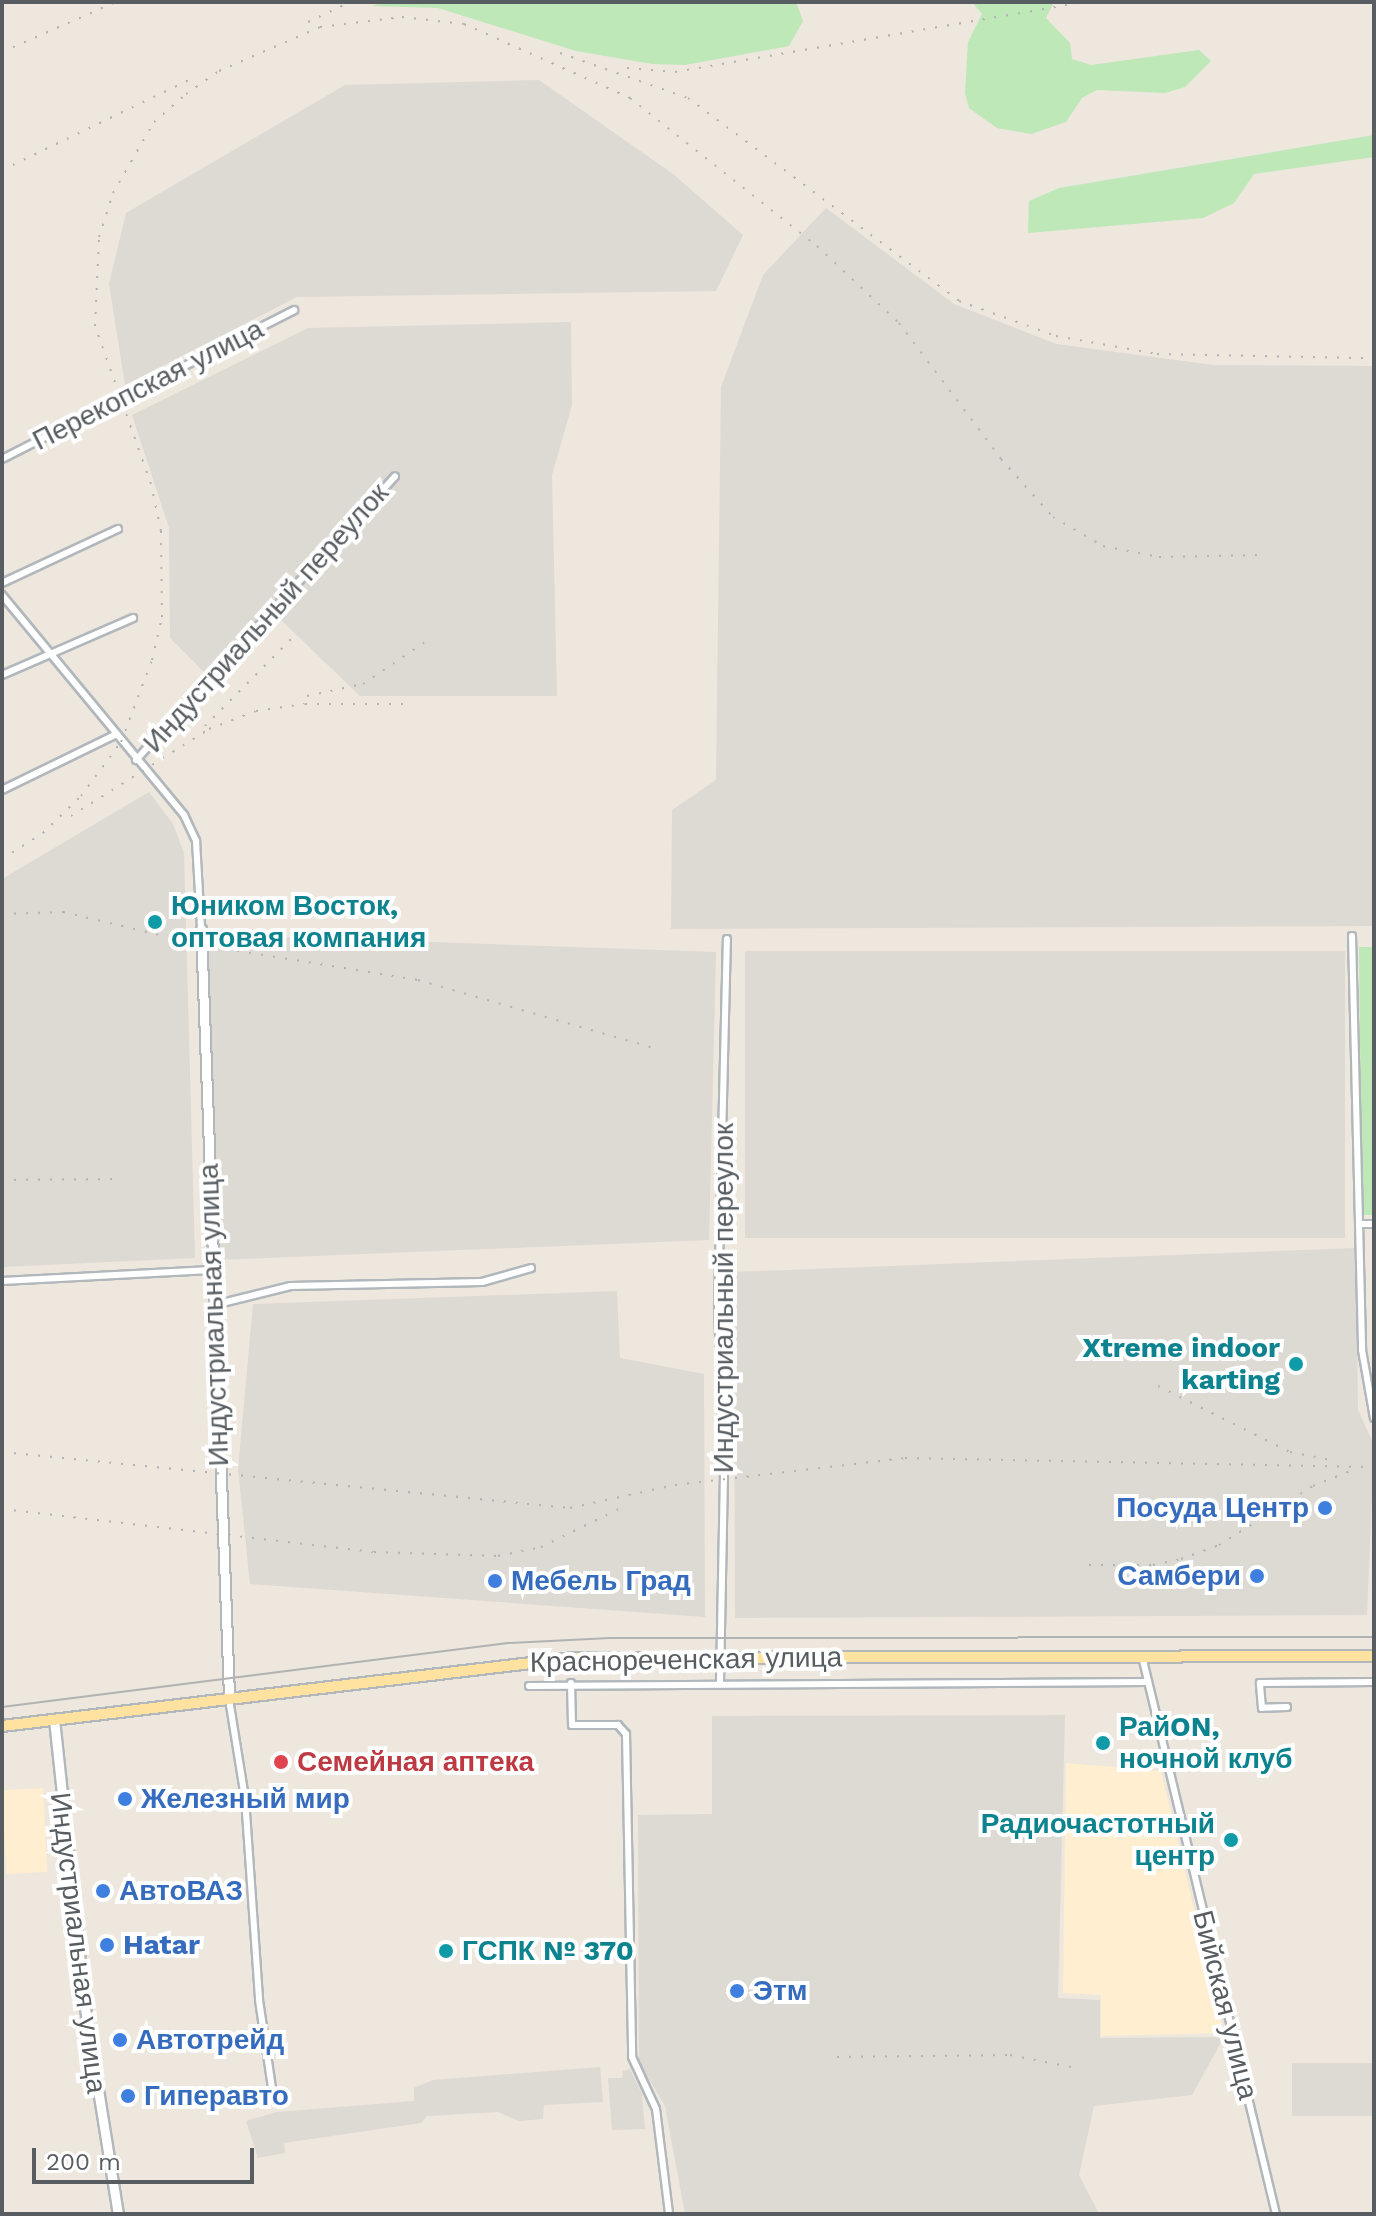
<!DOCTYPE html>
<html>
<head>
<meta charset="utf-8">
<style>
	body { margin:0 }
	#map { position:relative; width:1376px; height:2216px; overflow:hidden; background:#ede7de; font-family:"Work Sans",sans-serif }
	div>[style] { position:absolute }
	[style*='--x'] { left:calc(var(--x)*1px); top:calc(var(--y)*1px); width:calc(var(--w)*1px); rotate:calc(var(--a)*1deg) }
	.commercial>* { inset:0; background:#ffeed0; transform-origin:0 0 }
	.industrial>* { inset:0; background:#ddd9d3; transform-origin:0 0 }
	.green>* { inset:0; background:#bee8b7 }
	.roads { filter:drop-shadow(2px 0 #b1b7bb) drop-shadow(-2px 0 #b1b7bb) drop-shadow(0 2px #b1b7bb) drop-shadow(0 -2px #b1b7bb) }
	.street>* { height:6px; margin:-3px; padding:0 3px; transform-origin:3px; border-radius:3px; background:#fff }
	.secondary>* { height:9px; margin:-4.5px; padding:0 4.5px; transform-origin:4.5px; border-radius:4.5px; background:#fff }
	.primary>* { height:10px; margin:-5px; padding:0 5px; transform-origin:5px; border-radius:5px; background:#ffe2a0 }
	.tram>* { height:2px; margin:-1px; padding:0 1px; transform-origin:1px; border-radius:1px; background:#b1b2b2 }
	.rail>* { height:2px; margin-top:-1px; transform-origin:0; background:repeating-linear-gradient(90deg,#b1b2b2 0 2px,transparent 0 12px) }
	.dots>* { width:22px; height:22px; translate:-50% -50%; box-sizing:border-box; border:4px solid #fff; border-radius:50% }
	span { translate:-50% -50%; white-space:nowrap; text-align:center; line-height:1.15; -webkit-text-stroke:8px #fff; paint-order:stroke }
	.street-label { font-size:28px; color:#575d61 }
	.culture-label { font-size:28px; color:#0d838f; font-weight:700 }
	.left { translate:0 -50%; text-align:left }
	.right { translate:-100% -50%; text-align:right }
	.shop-label { font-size:28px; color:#366cbe; font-weight:700 }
	.health-label { font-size:28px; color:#be3a42; font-weight:700 }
	.frame { position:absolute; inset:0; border:4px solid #575d61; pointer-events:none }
	.scale { position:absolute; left:32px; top:2148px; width:222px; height:36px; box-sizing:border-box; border:4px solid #575d61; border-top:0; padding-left:10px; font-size:24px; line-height:28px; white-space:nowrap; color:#575d61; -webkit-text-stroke:6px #fff; paint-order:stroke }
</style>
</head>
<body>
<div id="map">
	<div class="commercial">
		<div style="clip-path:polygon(1066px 1763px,1161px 1771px,1224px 2033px,1101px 2036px,1101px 1995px,1063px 1993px)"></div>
		<div style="left:43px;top:1788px;width:84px;height:41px;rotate:87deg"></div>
	</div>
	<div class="industrial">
		<div style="clip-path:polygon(539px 80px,673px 174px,743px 235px,716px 291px,297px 297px,125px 385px,109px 284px,126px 213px,345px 85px)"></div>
		<div style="clip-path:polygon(826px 208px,954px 304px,1056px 344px,1213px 365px,1374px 366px,1374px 926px,671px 929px,672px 810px,716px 780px,721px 387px,763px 275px)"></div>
		<div style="clip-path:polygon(571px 322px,572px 405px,552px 475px,557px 696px,360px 696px,280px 619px,217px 685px,170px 638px,169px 528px,132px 415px,308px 328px)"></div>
		<div style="clip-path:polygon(149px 792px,173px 824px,184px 853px,195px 1258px,2px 1267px,2px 879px)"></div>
		<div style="clip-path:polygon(202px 934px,716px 952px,709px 1240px,217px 1260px)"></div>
		<div style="left:745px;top:951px;width:600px;height:287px"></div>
		<div style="clip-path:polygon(1356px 1248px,1358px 1410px,1374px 1445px,1367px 1615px,735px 1618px,734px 1272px)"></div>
		<div style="clip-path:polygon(617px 1291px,620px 1358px,704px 1374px,705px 1617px,250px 1584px,238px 1469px,253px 1304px)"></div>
		<div style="clip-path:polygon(1065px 1715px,1058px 1998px,1100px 2000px,1100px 2038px,1224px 2037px,1192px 2095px,1094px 2106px,1079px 2175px,1099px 2214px,685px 2214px,665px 2106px,639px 2062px,638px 1815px,712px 1814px,712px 1716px)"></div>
		<div style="left:1374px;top:2063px;width:53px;height:82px;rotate:90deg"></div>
		<div style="clip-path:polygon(600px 2067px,603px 2102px,544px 2105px,543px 2119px,519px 2121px,498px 2112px,427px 2116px,421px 2123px,284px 2143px,285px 2153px,258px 2158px,246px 2121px,277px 2112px,414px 2101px,414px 2088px,433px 2080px)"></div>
		<div style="clip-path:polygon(630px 2069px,642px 2094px,645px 2129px,612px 2130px,608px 2078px,622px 2078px,623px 2071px)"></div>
	</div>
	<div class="green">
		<div style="clip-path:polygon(382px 2px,796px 2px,803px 21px,789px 46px,685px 65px,652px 64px,576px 51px,438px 8px,373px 6px)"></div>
		<div style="clip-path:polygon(972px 2px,1054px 2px,1046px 18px,1070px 43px,1072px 59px,1091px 65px,1199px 50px,1211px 61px,1185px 87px,1165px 93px,1097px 90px,1082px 98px,1066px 122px,1031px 134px,997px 128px,969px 108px,965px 93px,968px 42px,982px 14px)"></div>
		<div style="clip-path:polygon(1374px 135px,1374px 157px,1254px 174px,1234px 203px,1203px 218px,1028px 233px,1029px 201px,1059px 188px)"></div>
		<div style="clip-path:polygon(1359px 947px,1374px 947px,1374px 1215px,1362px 1215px)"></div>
	</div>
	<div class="roads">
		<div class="street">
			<div style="--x:2;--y:459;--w:328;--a:-27"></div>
			<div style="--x:2;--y:583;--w:128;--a:-25"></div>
			<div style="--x:2;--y:595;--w:286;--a:50.4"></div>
			<div style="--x:184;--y:815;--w:29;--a:65"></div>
			<div style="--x:196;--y:841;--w:88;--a:86.7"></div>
			<div style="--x:2;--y:675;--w:143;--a:-23.5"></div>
			<div style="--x:136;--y:760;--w:384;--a:-47.6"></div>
			<div style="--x:2;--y:790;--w:126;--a:-26"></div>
			<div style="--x:1352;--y:936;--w:414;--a:88.6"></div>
			<div style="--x:1362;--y:1350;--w:69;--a:80"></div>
			<div style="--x:1359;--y:1224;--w:15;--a:0"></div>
			<div style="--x:2;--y:1281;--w:209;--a:-3"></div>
			<div style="--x:214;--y:1305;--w:79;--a:-13.9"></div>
			<div style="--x:291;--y:1286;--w:191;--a:-1.2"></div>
			<div style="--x:482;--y:1282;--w:51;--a:-15.9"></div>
			<div style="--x:1142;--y:1656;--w:574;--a:76.5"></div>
			<div style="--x:720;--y:1682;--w:203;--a:-88.9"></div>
			<div style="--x:724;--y:1479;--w:175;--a:-92"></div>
			<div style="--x:718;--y:1304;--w:365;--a:-88.6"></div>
			<div style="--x:571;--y:1683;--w:42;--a:88.6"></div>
			<div style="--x:572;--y:1725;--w:46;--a:0"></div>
			<div style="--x:618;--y:1725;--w:12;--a:48"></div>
			<div style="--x:626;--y:1734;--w:323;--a:88.9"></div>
			<div style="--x:632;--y:2057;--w:57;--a:65.2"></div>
			<div style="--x:656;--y:2109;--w:106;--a:82.9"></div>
			<div style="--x:529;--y:1686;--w:618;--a:-0.37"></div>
			<div style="--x:229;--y:1699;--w:100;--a:80.8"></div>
			<div style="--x:245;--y:1798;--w:202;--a:86"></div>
			<div style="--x:259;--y:2000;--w:102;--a:81.6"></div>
			<div style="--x:1287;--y:1707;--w:25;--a:178"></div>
			<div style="--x:1262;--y:1708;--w:25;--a:-95"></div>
			<div style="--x:1260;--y:1683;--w:114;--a:-0.5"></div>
			<div style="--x:173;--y:1807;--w:73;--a:-7.1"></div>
		</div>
		<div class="secondary">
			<div style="--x:201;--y:929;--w:769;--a:87.91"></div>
			<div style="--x:54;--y:1719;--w:285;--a:83.9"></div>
			<div style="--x:84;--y:2002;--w:215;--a:80.9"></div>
		</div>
		<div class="primary">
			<div style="--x:2;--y:1726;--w:575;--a:-6.79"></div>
			<div style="--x:573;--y:1658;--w:801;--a:-0.14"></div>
		</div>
	</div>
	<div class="tram">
		<div style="--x:2;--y:1707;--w:510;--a:-7.21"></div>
		<div style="--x:508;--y:1643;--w:102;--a:-2.8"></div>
		<div style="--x:610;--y:1638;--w:764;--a:-0.07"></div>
	</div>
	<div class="rail">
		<div style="--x:308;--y:22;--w:47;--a:-25.5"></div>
		<div style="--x:2;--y:52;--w:124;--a:-23.7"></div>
		<div style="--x:560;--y:53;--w:136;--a:19.4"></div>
		<div style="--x:688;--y:98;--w:339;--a:36.8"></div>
		<div style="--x:959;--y:301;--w:103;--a:19.8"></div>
		<div style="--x:1056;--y:336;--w:103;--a:10.1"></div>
		<div style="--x:1157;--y:354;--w:217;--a:1.1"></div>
		<div style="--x:627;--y:68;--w:48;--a:4.8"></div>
		<div style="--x:675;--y:72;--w:417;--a:-9.7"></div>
		<div style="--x:2;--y:170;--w:216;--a:-25.7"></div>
		<div style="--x:307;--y:696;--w:57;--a:-12.1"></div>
		<div style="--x:363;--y:684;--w:78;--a:-34.1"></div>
		<div style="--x:205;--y:726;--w:132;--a:-45.3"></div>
		<div style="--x:71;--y:816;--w:163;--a:-32.2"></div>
		<div style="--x:209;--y:729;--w:50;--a:-21"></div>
		<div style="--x:256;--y:711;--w:49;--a:-8.1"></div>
		<div style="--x:305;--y:704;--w:105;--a:0"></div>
		<div style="--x:2;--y:859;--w:49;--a:-32.4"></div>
		<div style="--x:43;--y:833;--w:53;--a:-44.2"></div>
		<div style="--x:81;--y:796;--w:67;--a:-53.5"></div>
		<div style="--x:121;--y:742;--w:88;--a:-69.3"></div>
		<div style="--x:152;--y:660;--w:44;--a:-76.9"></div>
		<div style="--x:162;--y:617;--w:86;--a:-90.7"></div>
		<div style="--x:161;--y:531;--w:48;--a:-102"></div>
		<div style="--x:151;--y:484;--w:168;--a:-109.5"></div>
		<div style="--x:95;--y:326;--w:89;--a:-87.4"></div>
		<div style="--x:99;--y:237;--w:46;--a:-72.3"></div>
		<div style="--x:113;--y:193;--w:82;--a:-60"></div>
		<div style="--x:154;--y:122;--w:43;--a:-41.2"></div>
		<div style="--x:186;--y:94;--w:40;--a:-34.9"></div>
		<div style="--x:219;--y:71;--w:110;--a:-23.5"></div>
		<div style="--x:320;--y:27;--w:83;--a:-7"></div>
		<div style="--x:402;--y:17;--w:62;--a:6.4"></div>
		<div style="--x:464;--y:24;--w:182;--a:24"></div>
		<div style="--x:630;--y:98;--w:238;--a:38.4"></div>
		<div style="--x:817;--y:246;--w:112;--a:43.2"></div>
		<div style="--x:899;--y:323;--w:170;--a:53.1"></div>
		<div style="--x:1001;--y:459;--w:78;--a:48.1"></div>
		<div style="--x:1053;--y:517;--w:58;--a:30.1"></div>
		<div style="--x:1103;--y:546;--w:57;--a:11.1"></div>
		<div style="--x:1159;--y:557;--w:107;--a:-1.1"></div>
		<div style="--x:2;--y:914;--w:61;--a:-1.9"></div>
		<div style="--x:63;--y:912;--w:143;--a:13.4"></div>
		<div style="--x:202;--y:945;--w:219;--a:9.2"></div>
		<div style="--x:418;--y:980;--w:246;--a:16.1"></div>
		<div style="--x:2;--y:1180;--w:120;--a:-0.5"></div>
		<div style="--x:1158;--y:1386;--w:148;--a:26.6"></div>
		<div style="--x:1290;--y:1452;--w:42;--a:11"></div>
		<div style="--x:2;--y:1452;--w:571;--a:5.63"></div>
		<div style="--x:570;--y:1508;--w:107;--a:-12.4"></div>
		<div style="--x:675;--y:1485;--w:232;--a:-6.7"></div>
		<div style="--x:905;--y:1458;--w:463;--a:1.1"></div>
		<div style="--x:2;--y:1509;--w:374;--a:6.6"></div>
		<div style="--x:374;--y:1552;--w:124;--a:1.8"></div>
		<div style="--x:498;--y:1556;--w:44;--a:-11.8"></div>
		<div style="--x:541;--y:1547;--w:96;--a:-26"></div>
		<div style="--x:1089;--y:1565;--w:64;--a:0"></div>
		<div style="--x:1153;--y:1565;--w:29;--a:-12"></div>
		<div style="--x:1181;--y:1559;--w:40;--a:-20.2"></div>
		<div style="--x:1219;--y:1545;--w:111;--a:-32.1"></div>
		<div style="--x:1313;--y:1486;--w:40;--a:-22"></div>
		<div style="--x:837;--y:2057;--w:173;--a:-0.7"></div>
		<div style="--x:1010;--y:2055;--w:62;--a:11.1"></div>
	</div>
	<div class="dots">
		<div style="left:155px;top:922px;background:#0f9aa8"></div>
		<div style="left:1296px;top:1364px;background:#0f9aa8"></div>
		<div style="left:1325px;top:1508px;background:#3f7fe0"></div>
		<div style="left:1257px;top:1576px;background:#3f7fe0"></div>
		<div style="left:495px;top:1581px;background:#3f7fe0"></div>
		<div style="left:1103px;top:1743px;background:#0f9aa8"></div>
		<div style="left:281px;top:1762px;background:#e0444e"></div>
		<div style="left:125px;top:1799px;background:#3f7fe0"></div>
		<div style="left:1231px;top:1840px;background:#0f9aa8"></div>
		<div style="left:103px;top:1891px;background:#3f7fe0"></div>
		<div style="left:107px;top:1945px;background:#3f7fe0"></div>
		<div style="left:446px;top:1951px;background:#0f9aa8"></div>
		<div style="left:737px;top:1991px;background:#3f7fe0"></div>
		<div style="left:120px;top:2040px;background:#3f7fe0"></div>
		<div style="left:128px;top:2096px;background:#3f7fe0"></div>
	</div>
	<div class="street-label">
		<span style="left:148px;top:385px;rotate:-27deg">Перекопская улица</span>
		<span style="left:266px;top:618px;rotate:-48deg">Индустриальный переулок</span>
		<span style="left:724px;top:1298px;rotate:-90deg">Индустриальный переулок</span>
		<span style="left:214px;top:1315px;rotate:-92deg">Индустриальная улица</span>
		<span style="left:686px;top:1660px;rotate:-1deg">Краснореченская улица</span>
		<span style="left:78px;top:1943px;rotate:83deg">Индустриальная улица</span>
		<span style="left:1225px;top:2005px;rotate:76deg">Бийская улица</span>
	</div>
	<div class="culture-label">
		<span class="left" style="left:171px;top:922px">Юником Восток,<br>оптовая компания</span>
		<span class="right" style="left:1280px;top:1364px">Xtreme indoor<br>karting</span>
		<span class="left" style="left:1119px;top:1743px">РайON,<br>ночной клуб</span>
		<span class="right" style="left:1215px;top:1840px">Радиочастотный<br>центр</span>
		<span class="left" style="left:462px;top:1951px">ГСПК № 370</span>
	</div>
	<div class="shop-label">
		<span class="right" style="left:1309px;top:1508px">Посуда Центр</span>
		<span class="right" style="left:1241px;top:1576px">Самбери</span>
		<span class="left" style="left:511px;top:1581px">Мебель Град</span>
		<span class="left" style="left:141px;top:1799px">Железный мир</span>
		<span class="left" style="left:119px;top:1891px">АвтоВАЗ</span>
		<span class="left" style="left:123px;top:1945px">Hatar</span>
		<span class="left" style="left:753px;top:1991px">Этм</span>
		<span class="left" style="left:136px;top:2040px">Автотрейд</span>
		<span class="left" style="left:144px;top:2096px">Гиперавто</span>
	</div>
	<div class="health-label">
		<span class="left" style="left:297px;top:1762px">Семейная аптека</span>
	</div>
	<div class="frame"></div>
	<div class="scale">200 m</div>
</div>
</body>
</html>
